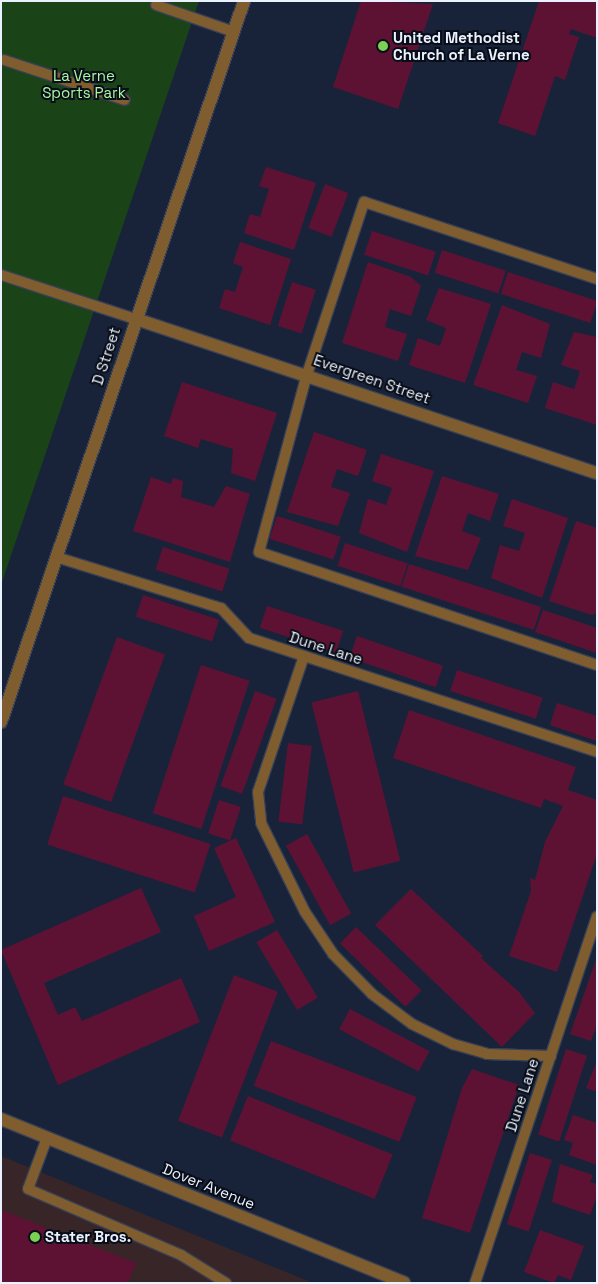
<!DOCTYPE html>
<html>
<head>
<meta charset="utf-8">
<style>
	body { margin:0 }
	#map { position:relative; width:598px; height:1284px; overflow:hidden; background:#18233a; font-family:"Space Grotesk",sans-serif }
	div>[style] { position:absolute }
	[style*='--x'] { left:calc(var(--x)*1px); top:calc(var(--y)*1px); width:calc(var(--w)*1px); rotate:calc(var(--a)*1deg) }
	.commercial>* { inset:0; background:#382527 }
	.green>* { inset:0; background:#1a4417 }
	.building>* { inset:0; background:#5e1233; transform-origin:0 0 }
	.roads { filter:drop-shadow(1px 0 #364056) drop-shadow(-1px 0 #364056) drop-shadow(0 1px #364056) drop-shadow(0 -1px #364056) }
	.service>* { height:10px; margin:-5px; padding:0 5px; transform-origin:5px; border-radius:5px; background:#805d2f }
	.minor>* { height:12px; margin:-6px; padding:0 6px; transform-origin:6px; border-radius:6px; background:#805d2f }
	.tertiary>* { height:12px; margin:-6px; padding:0 6px; transform-origin:6px; border-radius:6px; background:#805d2f }
	.dots>* { width:14px; height:14px; translate:-50% -50%; box-sizing:border-box; border:2px solid #080d17; border-radius:50% }
	span { translate:-50% -50%; white-space:nowrap; text-align:center; line-height:1.15; -webkit-text-stroke:4px #080d17; paint-order:stroke }
	.poi-label { font-size:15px; color:#ebf2ff; font-weight:700 }
	.left { translate:0 -50%; text-align:left }
	.park-label { font-size:15px; color:#a9f9a0 }
	.street-label { font-size:15px; color:#ebf2ff }
	.frame { position:absolute; inset:0; border:2px solid #ebf2ff; pointer-events:none }
</style>
</head>
<body>
<div id="map">
	<div class="commercial">
		<div style="clip-path:polygon(1px 1156px,313px 1283px,1px 1283px)"></div>
	</div>
	<div class="green">
		<div style="clip-path:polygon(1px 1px,199px 1px,1px 585px)"></div>
	</div>
	<div class="building">
		<div style="clip-path:polygon(361px 1px,433px 4px,398px 109px,333px 87px)"></div>
		<div style="clip-path:polygon(539px 1px,597px 1px,597px 38px,571px 29px,569px 34px,579px 37px,565px 80px,555px 76px,535px 136px,498px 123px)"></div>
		<div style="clip-path:polygon(266px 167px,316px 183px,294px 250px,244px 233px,250px 214px,260px 217px,269px 189px,259px 186px)"></div>
		<div style="left:325px;top:184px;width:25px;height:47px;rotate:21deg"></div>
		<div style="left:372px;top:231px;width:67px;height:25px;rotate:18deg"></div>
		<div style="clip-path:polygon(240px 242px,291px 259px,270px 325px,219px 308px,225px 289px,235px 292px,243px 267px,233px 263px)"></div>
		<div style="left:442px;top:250px;width:67px;height:24px;rotate:18deg"></div>
		<div style="clip-path:polygon(368px 262px,411px 277px,421px 286px,411px 316px,390px 309px,385px 327px,407px 334px,398px 361px,342px 343px)"></div>
		<div style="left:508px;top:272px;width:94px;height:23px;rotate:18deg"></div>
		<div style="left:292px;top:282px;width:25px;height:46px;rotate:18deg"></div>
		<div style="clip-path:polygon(439px 288px,491px 304px,465px 383px,409px 365px,418px 338px,440px 346px,446px 328px,426px 320px)"></div>
		<div style="clip-path:polygon(502px 305px,550px 324px,541px 358px,522px 352px,516px 370px,537px 376px,528px 403px,473px 385px)"></div>
		<div style="clip-path:polygon(574px 332px,597px 337px,597px 425px,545px 408px,553px 382px,574px 389px,580px 371px,561px 365px)"></div>
		<div style="clip-path:polygon(182px 382px,277px 413px,255px 481px,231px 473px,233px 449px,201px 439px,198px 448px,164px 436px)"></div>
		<div style="clip-path:polygon(314px 432px,367px 450px,358px 476px,337px 469px,331px 487px,350px 493px,338px 526px,287px 512px)"></div>
		<div style="clip-path:polygon(381px 454px,434px 471px,407px 552px,359px 533px,368px 499px,386px 505px,392px 488px,372px 481px)"></div>
		<div style="clip-path:polygon(442px 476px,499px 494px,490px 521px,468px 513px,462px 531px,481px 538px,468px 570px,415px 556px)"></div>
		<div style="clip-path:polygon(151px 477px,171px 484px,173px 478px,183px 481px,181px 497px,214px 507px,226px 486px,250px 494px,230px 562px,133px 531px)"></div>
		<div style="clip-path:polygon(512px 499px,568px 518px,542px 598px,491px 578px,500px 545px,519px 551px,525px 533px,503px 526px)"></div>
		<div style="left:277px;top:516px;width:67px;height:24px;rotate:18deg"></div>
		<div style="clip-path:polygon(576px 521px,597px 528px,597px 613px,592px 615px,549px 601px)"></div>
		<div style="left:345px;top:543px;width:66px;height:24px;rotate:18deg"></div>
		<div style="left:163px;top:547px;width:70px;height:24px;rotate:18deg"></div>
		<div style="left:409px;top:564px;width:139px;height:24px;rotate:18deg"></div>
		<div style="left:143px;top:595px;width:80px;height:23px;rotate:18deg"></div>
		<div style="left:267px;top:606px;width:80px;height:23px;rotate:18deg"></div>
		<div style="clip-path:polygon(543px 610px,597px 628px,597px 653px,535px 632px)"></div>
		<div style="left:357px;top:636px;width:91px;height:23px;rotate:19deg"></div>
		<div style="left:117px;top:637px;width:51px;height:157px;rotate:20deg"></div>
		<div style="left:201px;top:665px;width:51px;height:156px;rotate:18deg"></div>
		<div style="left:457px;top:670px;width:90px;height:22px;rotate:18deg"></div>
		<div style="left:255px;top:691px;width:23px;height:101px;rotate:20deg"></div>
		<div style="left:358px;top:691px;width:175px;height:48px;rotate:76deg"></div>
		<div style="clip-path:polygon(557px 703px,597px 716px,597px 741px,550px 725px)"></div>
		<div style="clip-path:polygon(409px 710px,576px 767px,568px 790px,597px 800px,597px 854px,557px 972px,509px 956px,531px 891px,530px 878px,535px 880px,545px 842px,563px 806px,544px 799px,541px 808px,393px 758px)"></div>
		<div style="left:288px;top:743px;width:24px;height:79px;rotate:7deg"></div>
		<div style="left:63px;top:796px;width:155px;height:51px;rotate:18deg"></div>
		<div style="left:219px;top:800px;width:23px;height:35px;rotate:18deg"></div>
		<div style="left:307px;top:834px;width:91px;height:24px;rotate:61deg"></div>
		<div style="clip-path:polygon(236px 838px,275px 922px,209px 951px,194px 916px,236px 897px,214px 848px)"></div>
		<div style="clip-path:polygon(141px 888px,161px 932px,44px 983px,58px 1015px,75px 1007px,82px 1021px,181px 978px,200px 1022px,58px 1085px,1px 950px)"></div>
		<div style="clip-path:polygon(411px 889px,483px 956px,481px 958px,519px 992px,535px 1013px,502px 1047px,375px 925px)"></div>
		<div style="left:356px;top:927px;width:91px;height:23px;rotate:44deg"></div>
		<div style="left:277px;top:930px;width:79px;height:24px;rotate:59deg"></div>
		<div style="clip-path:polygon(597px 957px,597px 1025px,591px 1041px,570px 1034px)"></div>
		<div style="left:234px;top:975px;width:47px;height:156px;rotate:21deg"></div>
		<div style="left:350px;top:1009px;width:90px;height:23px;rotate:28deg"></div>
		<div style="left:271px;top:1041px;width:156px;height:48px;rotate:21deg"></div>
		<div style="left:566px;top:1049px;width:22px;height:90px;rotate:18deg"></div>
		<div style="clip-path:polygon(597px 1061px,597px 1092px,586px 1088px)"></div>
		<div style="clip-path:polygon(472px 1069px,519px 1085px,470px 1233px,422px 1218px,462px 1088px)"></div>
		<div style="left:248px;top:1096px;width:156px;height:48px;rotate:22deg"></div>
		<div style="clip-path:polygon(573px 1115px,597px 1123px,597px 1165px,569px 1155px,573px 1143px,564px 1140px)"></div>
		<div style="left:530px;top:1153px;width:23px;height:75px;rotate:18deg"></div>
		<div style="clip-path:polygon(560px 1164px,593px 1175px,590px 1182px,597px 1184px,597px 1195px,590px 1215px,552px 1202px)"></div>
		<div style="clip-path:polygon(1px 1210px,136px 1263px,128px 1283px,1px 1283px)"></div>
		<div style="clip-path:polygon(540px 1230px,584px 1246px,571px 1280px,558px 1275px,554px 1283px,524px 1272px)"></div>
	</div>
	<div class="roads">
		<div class="service">
			<div style="--x:156;--y:5;--w:83;--a:19.1"></div>
			<div style="--x:4;--y:60;--w:127;--a:18.3"></div>
			<div style="--x:1;--y:275;--w:142;--a:18.1"></div>
			<div style="--x:597;--y:279;--w:245;--a:-161.7"></div>
			<div style="--x:364;--y:202;--w:181;--a:108.3"></div>
			<div style="--x:307;--y:374;--w:184;--a:105.1"></div>
			<div style="--x:259;--y:552;--w:356;--a:18.5"></div>
			<div style="--x:56;--y:557;--w:173;--a:17.2"></div>
			<div style="--x:221;--y:608;--w:41;--a:47"></div>
			<div style="--x:249;--y:638;--w:366;--a:18.1"></div>
			<div style="--x:304;--y:656;--w:144;--a:108.7"></div>
			<div style="--x:258;--y:792;--w:31;--a:84"></div>
			<div style="--x:261;--y:823;--w:99;--a:63.7"></div>
			<div style="--x:305;--y:912;--w:50;--a:56.3"></div>
			<div style="--x:333;--y:954;--w:56;--a:45.7"></div>
			<div style="--x:372;--y:994;--w:50;--a:36.9"></div>
			<div style="--x:412;--y:1024;--w:46;--a:26"></div>
			<div style="--x:453;--y:1044;--w:35;--a:16"></div>
			<div style="--x:487;--y:1054;--w:64;--a:1.8"></div>
			<div style="--x:47;--y:1138;--w:54;--a:110.4"></div>
			<div style="--x:28;--y:1189;--w:167;--a:23.3"></div>
			<div style="--x:181;--y:1255;--w:53;--a:31.9"></div>
			<div style="--x:475;--y:1283;--w:386;--a:-71.6"></div>
		</div>
		<div class="minor">
			<div style="--x:136;--y:319;--w:486;--a:18.5"></div>
			<div style="--x:1;--y:1119;--w:435;--a:22.1"></div>
		</div>
		<div class="tertiary">
			<div style="--x:1;--y:722;--w:761;--a:-71.37"></div>
		</div>
	</div>
	<div class="dots">
		<div style="left:383px;top:46px;background:#7cd155"></div>
		<div style="left:35px;top:1237px;background:#7cd155"></div>
	</div>
	<div class="poi-label">
		<span class="left" style="left:393px;top:46px">United Methodist<br>Church of La Verne</span>
		<span class="left" style="left:45px;top:1237px">Stater Bros.</span>
	</div>
	<div class="park-label">
		<span style="left:84px;top:84px">La Verne<br>Sports Park</span>
	</div>
	<div class="street-label">
		<span style="left:106px;top:356px;rotate:-72deg">D Street</span>
		<span style="left:372px;top:379px;rotate:19deg">Evergreen Street</span>
		<span style="left:326px;top:648px;rotate:18deg">Dune Lane</span>
		<span style="left:522px;top:1095px;rotate:-72deg">Dune Lane</span>
		<span style="left:209px;top:1186px;rotate:22deg">Dover Avenue</span>
	</div>
	<div class="frame"></div>
</div>
</body>
</html>
